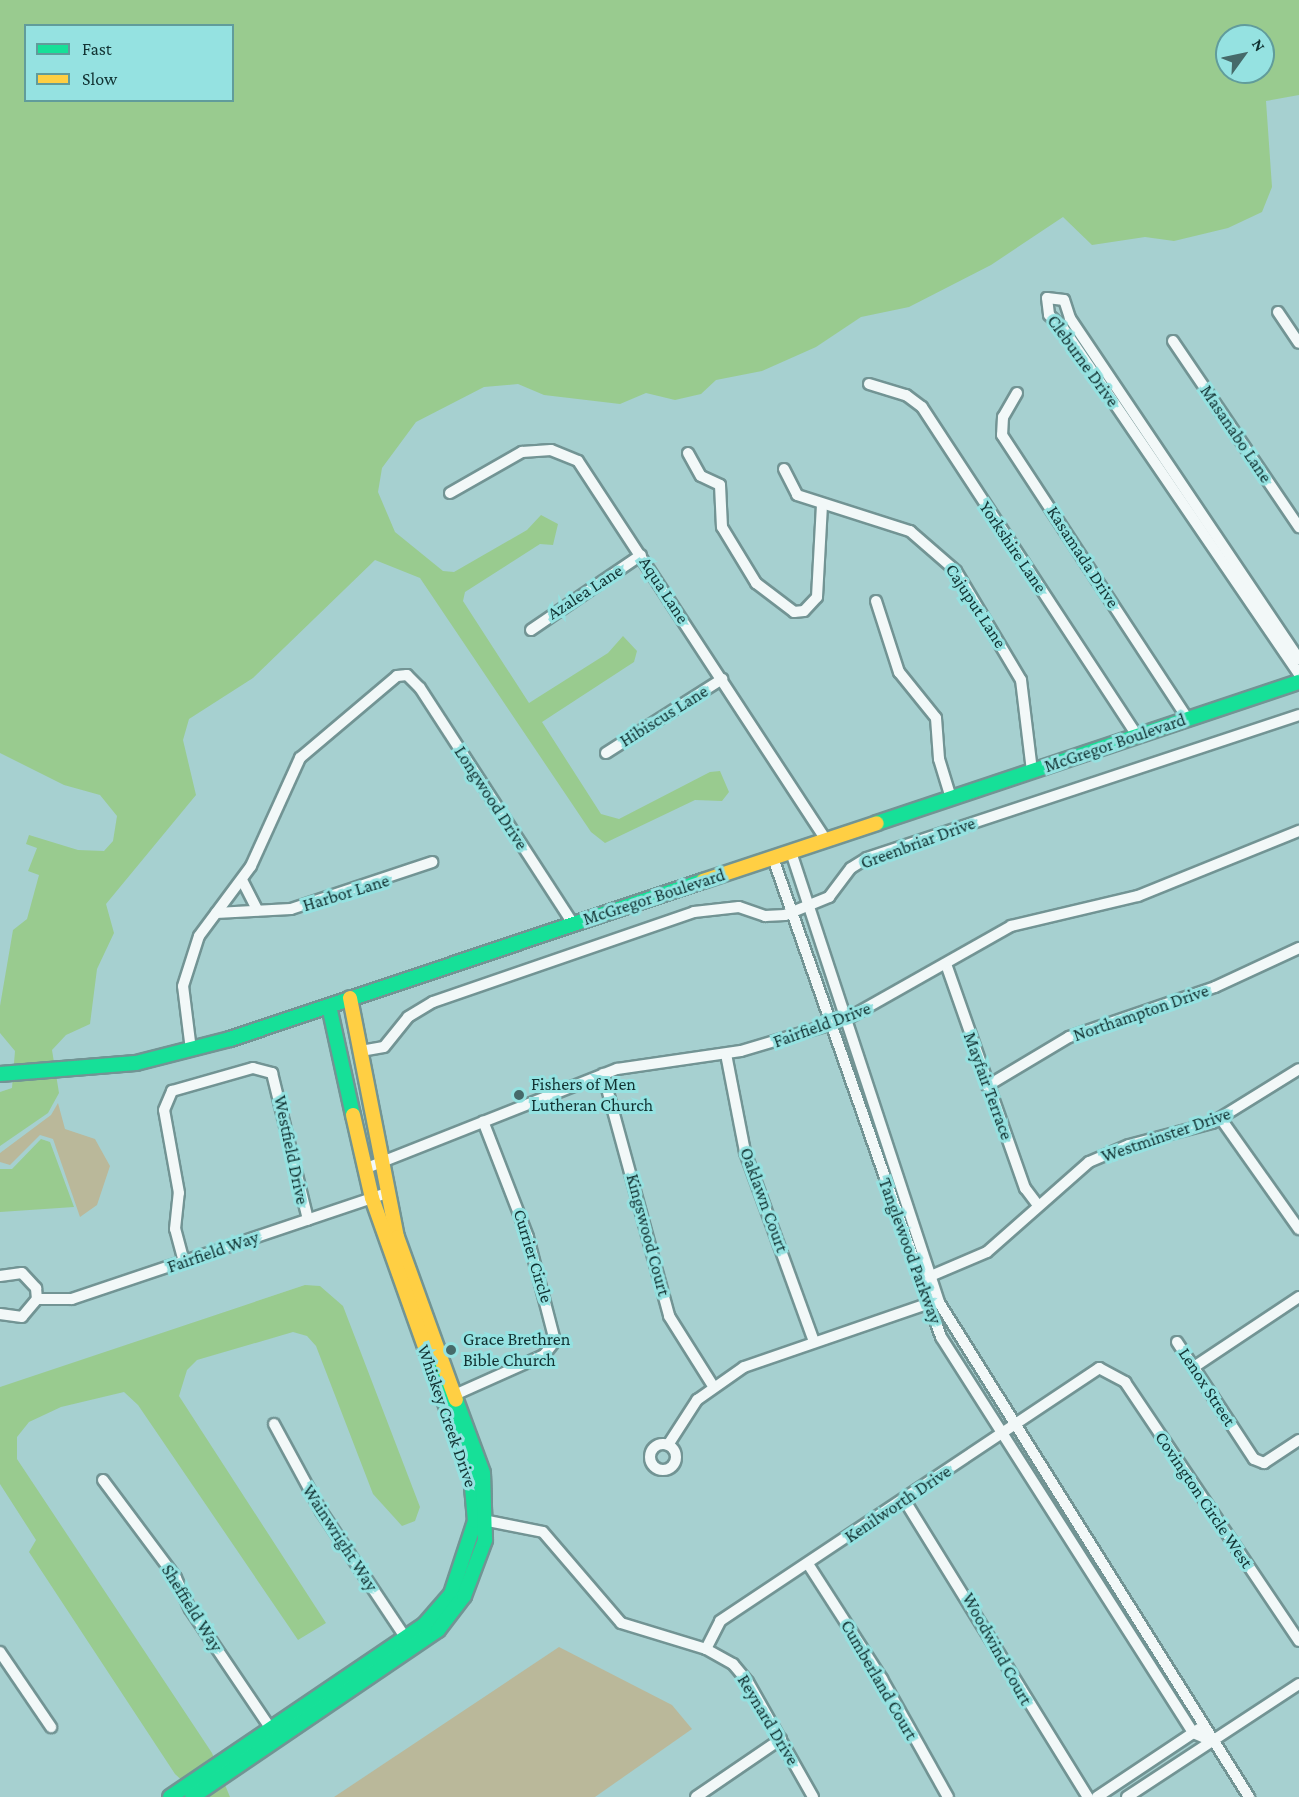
<!DOCTYPE html>
<html>
<head>
<meta charset="utf-8">
<style>
	body { margin:0 }
	#map { position:relative; width:1299px; height:1797px; overflow:hidden; background:#a6d0d0; font-family:"Crimson Pro",serif }
	div>[style] { position:absolute }
	[style*='--x'] { left:calc(var(--x)*1px); top:calc(var(--y)*1px); width:calc(var(--w)*1px); rotate:calc(var(--a)*1deg) }
	.green>* { inset:0; background:#bab89a }
	.water>* { inset:0; background:#99cb8f }
	.roads { filter:drop-shadow(2px 0 #729494) drop-shadow(-2px 0 #729494) drop-shadow(0 2px #729494) drop-shadow(0 -2px #729494) }
	.street>* { height:10px; margin:-5px; padding:0 5px; transform-origin:5px; border-radius:5px; background:#f2f8f8 }
	.street>.ring { margin:-5px; padding:0; box-sizing:content-box; background:none; border:10px solid #f2f8f8; border-radius:50% }
	.fast>* { height:14px; margin:-7px; padding:0 7px; transform-origin:7px; border-radius:7px; background:#16e098 }
	.slow>* { height:14px; margin:-7px; padding:0 7px; transform-origin:7px; border-radius:7px; background:#ffcf43 }
	.dots>* { width:16px; height:16px; translate:-50% -50%; box-sizing:border-box; border:3px solid #95e2e1; border-radius:50% }
	span { translate:-50% -50%; white-space:nowrap; text-align:center; line-height:1.15; -webkit-text-stroke:6px #95e2e1; paint-order:stroke }
	.street-label { font-size:18px; color:#123333 }
	.poi-label { font-size:18px; color:#123333 }
	.left { translate:0 -50%; text-align:left }
	.legend { position:absolute; left:24px; top:24px; width:210px; height:78px; box-sizing:border-box; background:#95e2e1; border:2px solid #619c9b; margin:0; padding:8px 10px; list-style:none; font-size:18px; color:#123333 }
	.legend li { display:flex; align-items:center; gap:12px; height:30px }
	.legend b { width:30px; border:2px solid #619c9b }
	.north { position:absolute; left:1215px; top:24px; width:60px; height:60px; box-sizing:border-box; background:#95e2e1; border:2px solid #619c9b; border-radius:50%; rotate:57deg; font-size:16px; font-weight:700; line-height:24px; text-align:center; color:#123333 }
	.north::after { content:''; display:block; margin:auto; width:21px; height:27px; background:#466a6a; clip-path:polygon(50% 0,100% 100%,50% 72%,0 100%) }
</style>
</head>
<body>
<div id="map">
	<div class="green">
		<div style="clip-path:polygon(58px 1103px,65px 1129px,95px 1139px,110px 1166px,97px 1205px,80px 1217px,53px 1139px,40px 1135px,10px 1165px,0 1162px,0 1153px,51px 1115px)"></div>
		<div style="clip-path:polygon(559px 1647px,672px 1705px,692px 1729px,595px 1797px,334px 1797px)"></div>
	</div>
	<div class="water">
		<div style="clip-path:polygon(evenodd,0 0,1299px 0,1299px 95px,1266px 101px,1272px 187px,1262px 212px,1228px 228px,1174px 241px,1145px 237px,1092px 245px,1063px 217px,991px 265px,909px 307px,861px 317px,816px 347px,762px 371px,716px 380px,701px 394px,675px 400px,646px 393px,620px 404px,544px 395px,518px 384px,484px 387px,416px 422px,382px 468px,378px 492px,395px 532px,443px 571px,454px 572px,527px 530px,541px 515px,558px 524px,553px 545px,540px 544px,465px 592px,463px 601px,529px 703px,608px 653px,623px 636px,637px 651px,634px 662px,542px 722px,601px 814px,619px 819px,710px 772px,720px 771px,729px 792px,722px 801px,695px 800px,605px 843px,591px 832px,420px 578px,375px 560px,253px 678px,189px 719px,183px 740px,196px 795px,106px 904px,114px 933px,97px 969px,90px 1024px,66px 1035px,52px 1050px,59px 1093px,48px 1113px,0 1146px,0 1092px,12px 1088px,15px 1051px,0 1033px,0 1006px,13px 930px,27px 919px,39px 875px,28px 871px,37px 848px,26px 844px,29px 835px,78px 850px,104px 851px,113px 841px,117px 816px,100px 795px,64px 785px,0 753px,0 0,26px 26px,232px 26px,232px 100px,26px 100px,26px 26px,0 0,1227px 36px,1263px 36px,1263px 72px,1227px 72px,1227px 36px)"></div>
		<div style="clip-path:polygon(41px 1139px,50px 1142px,74px 1207px,0 1212px,0 1169px,12px 1169px)"></div>
		<div style="clip-path:polygon(305px 1285px,320px 1286px,343px 1306px,420px 1507px,415px 1521px,402px 1526px,373px 1494px,316px 1346px,307px 1336px,293px 1332px,197px 1360px,187px 1370px,179px 1396px,326px 1623px,298px 1640px,138px 1405px,124px 1392px,61px 1407px,29px 1422px,17px 1437px,17px 1459px,212px 1753px,230px 1797px,200px 1797px,175px 1774px,29px 1552px,36px 1540px,0 1484px,0 1387px)"></div>
	</div>
	<div class="roads">
		<div class="street">
			<div style="--x:1278;--y:312;--w:37;--a:56"></div>
			<div style="--x:1173;--y:341;--w:225;--a:55.9"></div>
			<div style="--x:869;--y:384;--w:39;--a:17"></div>
			<div style="--x:906;--y:395;--w:20;--a:37"></div>
			<div style="--x:922;--y:407;--w:393;--a:56.8"></div>
			<div style="--x:1017;--y:393;--w:28;--a:120"></div>
			<div style="--x:1003;--y:417;--w:18;--a:93"></div>
			<div style="--x:1002;--y:435;--w:339;--a:56.8"></div>
			<div style="--x:688;--y:453;--w:26;--a:61"></div>
			<div style="--x:701;--y:476;--w:21;--a:25"></div>
			<div style="--x:720;--y:485;--w:42;--a:87.3"></div>
			<div style="--x:722;--y:527;--w:66;--a:58.7"></div>
			<div style="--x:756;--y:583;--w:48;--a:37.3"></div>
			<div style="--x:794;--y:612;--w:10;--a:-6"></div>
			<div style="--x:804;--y:611;--w:19;--a:-47"></div>
			<div style="--x:817;--y:597;--w:92;--a:-86.9"></div>
			<div style="--x:784;--y:469;--w:29;--a:63"></div>
			<div style="--x:797;--y:495;--w:119;--a:17.7"></div>
			<div style="--x:910;--y:531;--w:61;--a:41"></div>
			<div style="--x:956;--y:571;--w:127;--a:59.2"></div>
			<div style="--x:1021;--y:680;--w:92;--a:83.1"></div>
			<div style="--x:450;--y:493;--w:83;--a:-29.7"></div>
			<div style="--x:522;--y:452;--w:29;--a:-4"></div>
			<div style="--x:551;--y:450;--w:29;--a:22"></div>
			<div style="--x:578;--y:461;--w:453;--a:56.8"></div>
			<div style="--x:876;--y:601;--w:75;--a:72.1"></div>
			<div style="--x:899;--y:672;--w:59;--a:51.2"></div>
			<div style="--x:936;--y:718;--w:41;--a:85.8"></div>
			<div style="--x:939;--y:759;--w:41;--a:72.9"></div>
			<div style="--x:531;--y:630;--w:133;--a:-34.3"></div>
			<div style="--x:1299;--y:659;--w:411;--a:-123.9"></div>
			<div style="--x:1070;--y:318;--w:19;--a:-108"></div>
			<div style="--x:1064;--y:300;--w:17;--a:-173"></div>
			<div style="--x:1047;--y:298;--w:17;--a:83"></div>
			<div style="--x:1049;--y:315;--w:19;--a:43"></div>
			<div style="--x:1063;--y:328;--w:419;--a:55.7"></div>
			<div style="--x:606;--y:753;--w:138;--a:-32.5"></div>
			<div style="--x:791;--y:852;--w:476;--a:71.8"></div>
			<div style="--x:940;--y:1304;--w:582;--a:57.92"></div>
			<div style="--x:773;--y:858;--w:508;--a:70.67"></div>
			<div style="--x:941;--y:1337;--w:469;--a:57.5"></div>
			<div style="--x:1193;--y:1733;--w:21;--a:23"></div>
			<div style="--x:242;--y:880;--w:34;--a:63"></div>
			<div style="--x:216;--y:913;--w:75;--a:-3.1"></div>
			<div style="--x:291;--y:909;--w:149;--a:-18.4"></div>
			<div style="--x:946;--y:964;--w:238;--a:70.6"></div>
			<div style="--x:1025;--y:1188;--w:21;--a:53"></div>
			<div style="--x:191;--y:1050;--w:64;--a:-97.1"></div>
			<div style="--x:183;--y:986;--w:52;--a:-72.3"></div>
			<div style="--x:199;--y:936;--w:87;--a:-53.4"></div>
			<div style="--x:251;--y:866;--w:119;--a:-65.6"></div>
			<div style="--x:300;--y:758;--w:127;--a:-40.2"></div>
			<div style="--x:397;--y:676;--w:10;--a:-6"></div>
			<div style="--x:407;--y:675;--w:18;--a:45"></div>
			<div style="--x:420;--y:688;--w:281;--a:57"></div>
			<div style="--x:361;--y:1051;--w:23;--a:-10"></div>
			<div style="--x:384;--y:1047;--w:38;--a:-51"></div>
			<div style="--x:408;--y:1017;--w:29;--a:-31"></div>
			<div style="--x:433;--y:1002;--w:276;--a:-19"></div>
			<div style="--x:694;--y:912;--w:45;--a:-6.3"></div>
			<div style="--x:739;--y:907;--w:28;--a:19"></div>
			<div style="--x:765;--y:916;--w:20;--a:-3"></div>
			<div style="--x:785;--y:915;--w:48;--a:-22.2"></div>
			<div style="--x:829;--y:897;--w:36;--a:-53"></div>
			<div style="--x:851;--y:868;--w:19;--a:-32"></div>
			<div style="--x:867;--y:858;--w:455;--a:-18.3"></div>
			<div style="--x:726;--y:1054;--w:100;--a:79"></div>
			<div style="--x:745;--y:1152;--w:202;--a:70"></div>
			<div style="--x:603;--y:1074;--w:251;--a:74.7"></div>
			<div style="--x:669;--y:1316;--w:83;--a:57.8"></div>
			<div style="--x:987;--y:1086;--w:96;--a:-30.9"></div>
			<div style="--x:1069;--y:1037;--w:154;--a:-18.9"></div>
			<div style="--x:1215;--y:987;--w:93;--a:-24.9"></div>
			<div style="--x:1221;--y:1119;--w:135;--a:54.7"></div>
			<div style="--x:364;--y:1169;--w:272;--a:-21.6"></div>
			<div style="--x:617;--y:1069;--w:125;--a:-8.3"></div>
			<div style="--x:741;--y:1051;--w:109;--a:-16.6"></div>
			<div style="--x:845;--y:1020;--w:191;--a:-29.5"></div>
			<div style="--x:1011;--y:926;--w:130;--a:-13.3"></div>
			<div style="--x:1138;--y:896;--w:174;--a:-22"></div>
			<div style="--x:184;--y:1262;--w:34;--a:-105"></div>
			<div style="--x:175;--y:1229;--w:36;--a:-84"></div>
			<div style="--x:179;--y:1193;--w:84;--a:-100.2"></div>
			<div style="--x:164;--y:1110;--w:21;--a:-67"></div>
			<div style="--x:172;--y:1091;--w:84;--a:-15.9"></div>
			<div style="--x:253;--y:1068;--w:20;--a:15"></div>
			<div style="--x:272;--y:1073;--w:151;--a:76.2"></div>
			<div style="--x:0;--y:1276;--w:22;--a:-8"></div>
			<div style="--x:22;--y:1273;--w:21;--a:47"></div>
			<div style="--x:36;--y:1288;--w:11;--a:85"></div>
			<div style="--x:37;--y:1299;--w:23;--a:130"></div>
			<div style="--x:22;--y:1317;--w:22;--a:-172"></div>
			<div style="--x:926;--y:1278;--w:66;--a:-23.1"></div>
			<div style="--x:987;--y:1252;--w:136;--a:-41.4"></div>
			<div style="--x:1089;--y:1162;--w:43;--a:-23"></div>
			<div style="--x:1129;--y:1145;--w:86;--a:-14.8"></div>
			<div style="--x:1212;--y:1123;--w:102;--a:-31.8"></div>
			<div style="--x:37;--y:1299;--w:35;--a:0"></div>
			<div style="--x:72;--y:1299;--w:332;--a:-18.6"></div>
			<div style="--x:1177;--y:1342;--w:140;--a:56.7"></div>
			<div style="--x:1254;--y:1459;--w:11;--a:22"></div>
			<div style="--x:1264;--y:1463;--w:42;--a:-33.3"></div>
			<div style="--x:1194;--y:1367;--w:126;--a:-33.7"></div>
			<div style="--x:450;--y:1397;--w:103;--a:-24.1"></div>
			<div style="--x:544;--y:1355;--w:18;--a:-52"></div>
			<div style="--x:555;--y:1341;--w:107;--a:-104.6"></div>
			<div style="--x:528;--y:1237;--w:124;--a:-111.2"></div>
			<div style="--x:274;--y:1424;--w:99;--a:61.6"></div>
			<div style="--x:321;--y:1511;--w:159;--a:56.3"></div>
			<div class="ring" style="left:650px;top:1444px;width:16px;height:16px"></div>
			<div style="--x:668;--y:1445;--w:54;--a:-57.2"></div>
			<div style="--x:697;--y:1400;--w:57;--a:-35.1"></div>
			<div style="--x:744;--y:1367;--w:200;--a:-19"></div>
			<div style="--x:103;--y:1480;--w:122;--a:53.3"></div>
			<div style="--x:176;--y:1578;--w:34;--a:66"></div>
			<div style="--x:190;--y:1609;--w:152;--a:56"></div>
			<div style="--x:905;--y:1501;--w:348;--a:58.3"></div>
			<div style="--x:478;--y:1519;--w:66;--a:11.3"></div>
			<div style="--x:543;--y:1532;--w:120;--a:49.4"></div>
			<div style="--x:621;--y:1623;--w:89;--a:17"></div>
			<div style="--x:706;--y:1649;--w:31;--a:29"></div>
			<div style="--x:733;--y:1664;--w:23;--a:50"></div>
			<div style="--x:748;--y:1682;--w:132;--a:60.5"></div>
			<div style="--x:808;--y:1564;--w:137;--a:57.2"></div>
			<div style="--x:882;--y:1679;--w:135;--a:60.8"></div>
			<div style="--x:706;--y:1649;--w:31;--a:-63"></div>
			<div style="--x:720;--y:1621;--w:456;--a:-33.7"></div>
			<div style="--x:1099;--y:1368;--w:30;--a:28"></div>
			<div style="--x:1125;--y:1382;--w:312;--a:56.1"></div>
			<div style="--x:0;--y:1652;--w:91;--a:55.8"></div>
			<div style="--x:696;--y:1797;--w:103;--a:-34.3"></div>
			<div style="--x:1097;--y:1797;--w:123;--a:-33.7"></div>
			<div style="--x:1127;--y:1797;--w:206;--a:-33.3"></div>
		</div>
		<div class="fast">
			<div style="--x:877;--y:823;--w:445;--a:-18.5"></div>
			<div style="--x:329;--y:1006;--w:112;--a:77.6"></div>
			<div style="--x:0;--y:1074;--w:136;--a:-4.6"></div>
			<div style="--x:136;--y:1063;--w:97;--a:-14.3"></div>
			<div style="--x:230;--y:1039;--w:499;--a:-18.5"></div>
			<div style="--x:170;--y:1797;--w:307;--a:-34.1"></div>
			<div style="--x:424;--y:1625;--w:41;--a:-48.9"></div>
			<div style="--x:451;--y:1594;--w:77;--a:-71.8"></div>
			<div style="--x:475;--y:1521;--w:46;--a:-95"></div>
			<div style="--x:471;--y:1475;--w:127;--a:-109.7"></div>
			<div style="--x:192;--y:1797;--w:297;--a:-34.2"></div>
			<div style="--x:438;--y:1630;--w:43;--a:-52.6"></div>
			<div style="--x:464;--y:1596;--w:60;--a:-69.4"></div>
			<div style="--x:485;--y:1540;--w:67;--a:-91.7"></div>
			<div style="--x:483;--y:1473;--w:78;--a:-110.3"></div>
		</div>
		<div class="slow">
			<div style="--x:703;--y:881;--w:183;--a:-18.4"></div>
			<div style="--x:350;--y:998;--w:244;--a:78.9"></div>
			<div style="--x:397;--y:1237;--w:173;--a:70.1"></div>
			<div style="--x:353;--y:1115;--w:85;--a:77.1"></div>
			<div style="--x:372;--y:1198;--w:167;--a:70.4"></div>
		</div>
	</div>
	<div class="dots">
		<div style="left:519px;top:1095px;background:#466a6a"></div>
		<div style="left:451px;top:1350px;background:#466a6a"></div>
	</div>
	<div class="street-label">
		<span style="left:1083px;top:361px;rotate:54deg">Cleburne Drive</span>
		<span style="left:1236px;top:434px;rotate:56deg">Masanabo Lane</span>
		<span style="left:1013px;top:547px;rotate:56deg">Yorkshire Lane</span>
		<span style="left:1083px;top:557px;rotate:57deg">Kasamada Drive</span>
		<span style="left:664px;top:590px;rotate:57deg">Aqua Lane</span>
		<span style="left:585px;top:592px;rotate:-33deg">Azalea Lane</span>
		<span style="left:976px;top:606px;rotate:57deg">Cajuput Lane</span>
		<span style="left:664px;top:716px;rotate:-32deg">Hibiscus Lane</span>
		<span style="left:1115px;top:743px;rotate:-19deg">McGregor Boulevard</span>
		<span style="left:491px;top:798px;rotate:57deg">Longwood Drive</span>
		<span style="left:918px;top:843px;rotate:-20deg">Greenbriar Drive</span>
		<span style="left:346px;top:893px;rotate:-17deg">Harbor Lane</span>
		<span style="left:654px;top:897px;rotate:-18deg">McGregor Boulevard</span>
		<span style="left:1141px;top:1013px;rotate:-19deg">Northampton Drive</span>
		<span style="left:822px;top:1025px;rotate:-20deg">Fairfield Drive</span>
		<span style="left:988px;top:1086px;rotate:70deg">Mayfair Terrace</span>
		<span style="left:1166px;top:1135px;rotate:-19deg">Westminster Drive</span>
		<span style="left:291px;top:1150px;rotate:78deg">Westfield Drive</span>
		<span style="left:764px;top:1200px;rotate:70deg">Oaklawn Court</span>
		<span style="left:648px;top:1235px;rotate:75deg">Kingswood Court</span>
		<span style="left:910px;top:1251px;rotate:70deg">Tanglewood Parkway</span>
		<span style="left:213px;top:1252px;rotate:-19deg">Fairfield Way</span>
		<span style="left:533px;top:1256px;rotate:73deg">Currier Circle</span>
		<span style="left:1207px;top:1387px;rotate:57deg">Lenox Street</span>
		<span style="left:447px;top:1416px;rotate:71deg">Whiskey Creek Drive</span>
		<span style="left:1204px;top:1500px;rotate:56deg">Covington Circle West</span>
		<span style="left:898px;top:1504px;rotate:-34deg">Kenilworth Drive</span>
		<span style="left:340px;top:1538px;rotate:57deg">Wainwright Way</span>
		<span style="left:192px;top:1608px;rotate:58deg">Sheffield Way</span>
		<span style="left:997px;top:1649px;rotate:61deg">Woodwind Court</span>
		<span style="left:879px;top:1680px;rotate:60deg">Cumberland Court</span>
		<span style="left:768px;top:1720px;rotate:59deg">Reynard Drive</span>
	</div>
	<div class="poi-label">
		<span class="left" style="left:531px;top:1095px">Fishers of Men<br>Lutheran Church</span>
		<span class="left" style="left:463px;top:1350px">Grace Brethren<br>Bible Church</span>
	</div>
	<ul class="legend">
	<li><b style="height:8px;background:#16e098"></b>Fast</li>
	<li><b style="height:8px;background:#ffcf43"></b>Slow</li>
	</ul>
	<div class="north">N</div>
</div>
</body>
</html>
